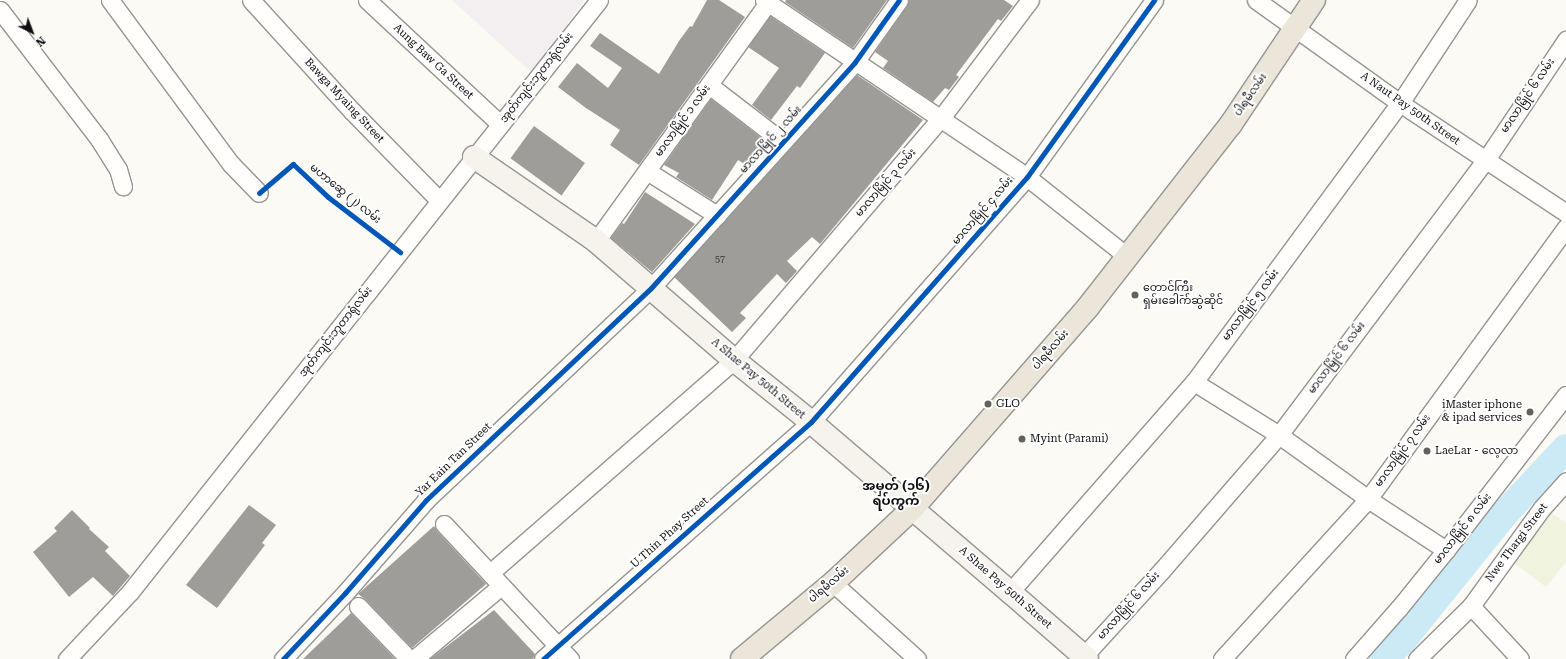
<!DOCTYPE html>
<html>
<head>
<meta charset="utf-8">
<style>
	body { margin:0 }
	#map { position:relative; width:1566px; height:659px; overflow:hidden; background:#fcfaf4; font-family:"Roboto Serif","Noto Sans Myanmar",serif }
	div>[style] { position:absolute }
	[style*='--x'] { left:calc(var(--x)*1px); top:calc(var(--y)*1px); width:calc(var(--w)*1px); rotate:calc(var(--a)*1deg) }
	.industrial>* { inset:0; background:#f3eef0 }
	.pitch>* { inset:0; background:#f0f4df }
	.river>* { height:28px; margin:-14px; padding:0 14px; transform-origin:14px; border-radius:14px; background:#cceaf5 }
	.building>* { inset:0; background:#9f9d9a; transform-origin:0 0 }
	.roads { filter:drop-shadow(1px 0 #969592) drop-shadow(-1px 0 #969592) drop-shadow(0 1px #969592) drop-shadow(0 -1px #969592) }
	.street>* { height:17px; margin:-8.5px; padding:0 8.5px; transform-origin:8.5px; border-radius:8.5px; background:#fffefd }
	.secondary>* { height:22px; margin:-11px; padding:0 11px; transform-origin:11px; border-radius:11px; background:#f5f3eb }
	.primary>* { height:22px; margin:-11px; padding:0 11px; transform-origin:11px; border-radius:11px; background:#ece6da }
	.cycleway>* { height:5px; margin:-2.5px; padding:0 2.5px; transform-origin:2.5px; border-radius:2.5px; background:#0057b8 }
	.dots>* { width:11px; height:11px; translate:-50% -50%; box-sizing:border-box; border:2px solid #fff; border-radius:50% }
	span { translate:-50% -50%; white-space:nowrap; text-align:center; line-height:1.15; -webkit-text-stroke:4px #fff; paint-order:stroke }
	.number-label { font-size:9px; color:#333232 }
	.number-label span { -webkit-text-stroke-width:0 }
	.street-label { font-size:11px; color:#0f0f0f }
	.poi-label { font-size:11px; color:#0f0f0f }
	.left { translate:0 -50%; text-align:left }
	.right { translate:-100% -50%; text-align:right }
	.quarter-label { font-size:13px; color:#0f0f0f; font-weight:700 }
	.north { position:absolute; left:12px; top:12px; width:40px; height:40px; -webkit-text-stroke:3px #fff; paint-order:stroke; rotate:138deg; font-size:11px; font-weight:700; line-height:16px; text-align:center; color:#0f0f0f }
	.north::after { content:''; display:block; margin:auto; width:14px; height:18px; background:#0f0f0f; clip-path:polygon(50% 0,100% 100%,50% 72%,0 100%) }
</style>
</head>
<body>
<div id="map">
	<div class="industrial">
		<div style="clip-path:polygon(452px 0,584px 0,533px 74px)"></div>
	</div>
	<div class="pitch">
		<div style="clip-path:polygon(1552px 513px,1566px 523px,1566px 562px,1546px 587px,1512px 562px)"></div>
	</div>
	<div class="river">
		<div style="--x:1384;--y:659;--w:25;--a:-45"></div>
		<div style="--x:1402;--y:641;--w:167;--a:-51.1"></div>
		<div style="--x:1507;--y:511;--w:86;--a:-46.9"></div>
	</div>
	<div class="building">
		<div style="clip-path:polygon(707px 0,719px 0,745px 17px,639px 165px,610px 145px,620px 130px,586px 108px,558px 87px,577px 63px,608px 88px,622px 68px,590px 46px,600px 33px,659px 74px,679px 41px,690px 26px,692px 27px)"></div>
		<div style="clip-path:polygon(786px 0,887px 0,853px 48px,785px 2px)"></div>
		<div style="clip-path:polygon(909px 0,1004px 0,1013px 6px,1001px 21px,998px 19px,956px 75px,959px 77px,949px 90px,945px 88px,933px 102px,883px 68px,888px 61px,875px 52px,907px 6px)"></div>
		<div style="clip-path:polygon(770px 16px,825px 53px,800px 88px,797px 86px,771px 120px,752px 105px,779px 68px,748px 47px)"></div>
		<div style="clip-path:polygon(857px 75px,923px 120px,820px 244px,812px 237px,787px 261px,797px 271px,786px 283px,777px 274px,740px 313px,746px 318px,732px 332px,674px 277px)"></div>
		<div style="clip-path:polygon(711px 99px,768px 143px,748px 166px,738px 160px,712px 200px,676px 177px,679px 173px,664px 165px)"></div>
		<div style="left:534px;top:126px;width:63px;height:40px;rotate:36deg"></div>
		<div style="clip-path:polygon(645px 192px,695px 224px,652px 272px,611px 238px,622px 223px,624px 224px)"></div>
		<div style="clip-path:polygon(249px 505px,276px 525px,262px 543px,265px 545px,217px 608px,186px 585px)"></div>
		<div style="clip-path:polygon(72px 510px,90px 528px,89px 529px,109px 547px,105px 551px,130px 576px,113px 596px,93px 577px,69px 597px,33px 552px,57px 531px,54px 528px)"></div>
		<div style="clip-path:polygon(434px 526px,437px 531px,486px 584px,412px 648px,365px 599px,358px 594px)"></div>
		<div style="clip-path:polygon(494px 610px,535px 654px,533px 659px,430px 659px)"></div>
		<div style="clip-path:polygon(351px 613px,395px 659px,303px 659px)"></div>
	</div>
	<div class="roads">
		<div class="street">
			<div style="--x:110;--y:0;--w:204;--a:53.6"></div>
			<div style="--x:231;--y:164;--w:40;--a:46"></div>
			<div style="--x:251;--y:0;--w:150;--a:47.7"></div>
			<div style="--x:352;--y:111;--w:124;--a:45.7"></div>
			<div style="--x:367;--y:0;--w:182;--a:43"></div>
			<div style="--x:764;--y:0;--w:317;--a:33.9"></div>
			<div style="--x:1027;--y:177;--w:129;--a:38.4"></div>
			<div style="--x:1256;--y:0;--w:177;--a:35.6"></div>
			<div style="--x:1400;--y:103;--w:199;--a:33.5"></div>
			<div style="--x:0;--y:10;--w:163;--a:52.5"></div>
			<div style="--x:99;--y:139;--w:36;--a:58"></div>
			<div style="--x:118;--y:169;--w:18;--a:74"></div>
			<div style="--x:709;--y:85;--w:93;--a:37.6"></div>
			<div style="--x:647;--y:171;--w:83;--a:32.2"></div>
			<div style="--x:596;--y:241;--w:297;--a:-54.2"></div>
			<div style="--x:1194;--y:382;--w:100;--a:31.9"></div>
			<div style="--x:1279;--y:435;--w:110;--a:35.7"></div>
			<div style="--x:1368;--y:499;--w:93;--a:33.2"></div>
			<div style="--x:444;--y:524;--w:185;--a:47"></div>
			<div style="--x:490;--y:573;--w:324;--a:-41.1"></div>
			<div style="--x:734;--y:360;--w:318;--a:-49.5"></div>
			<div style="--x:941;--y:118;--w:148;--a:-53"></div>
			<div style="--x:833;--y:583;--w:113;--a:42.1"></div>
			<div style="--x:1010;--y:592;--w:279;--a:-48.8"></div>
			<div style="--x:1194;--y:382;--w:347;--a:-53.6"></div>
			<div style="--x:1400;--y:103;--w:123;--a:-56.6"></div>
			<div style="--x:358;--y:606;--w:74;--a:46.1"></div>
			<div style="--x:1471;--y:606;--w:72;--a:47.2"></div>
			<div style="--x:67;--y:659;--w:92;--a:-46.8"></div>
			<div style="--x:130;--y:592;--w:755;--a:-51.61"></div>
			<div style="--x:283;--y:659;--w:91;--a:-46.8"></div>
			<div style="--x:345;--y:593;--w:123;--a:-48.9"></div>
			<div style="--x:426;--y:500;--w:309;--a:-43.3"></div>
			<div style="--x:651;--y:288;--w:304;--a:-47.9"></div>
			<div style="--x:855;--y:62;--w:76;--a:-54.6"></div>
			<div style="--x:414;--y:659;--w:114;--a:-40"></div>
			<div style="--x:543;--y:659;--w:358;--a:-41.5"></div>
			<div style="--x:811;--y:422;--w:327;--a:-48.6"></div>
			<div style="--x:1027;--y:177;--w:218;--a:-54.3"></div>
			<div style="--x:1081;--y:659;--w:120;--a:-47.7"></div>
			<div style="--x:1162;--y:570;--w:179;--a:-49.1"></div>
			<div style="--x:1279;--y:435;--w:343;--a:-53.1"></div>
			<div style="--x:1485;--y:161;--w:146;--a:-56.2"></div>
			<div style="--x:1222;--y:659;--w:217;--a:-47.6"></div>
			<div style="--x:1368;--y:499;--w:336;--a:-53.9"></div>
			<div style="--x:1354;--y:659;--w:68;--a:-48.6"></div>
			<div style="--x:1399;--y:608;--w:75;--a:-51"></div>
			<div style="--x:1446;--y:550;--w:196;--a:-52.3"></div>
			<div style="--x:1417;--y:659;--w:76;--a:-44.5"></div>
			<div style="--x:1471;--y:606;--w:121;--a:-54.1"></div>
			<div style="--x:1542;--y:508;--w:36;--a:-48"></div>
		</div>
		<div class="secondary">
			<div style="--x:474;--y:157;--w:148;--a:34.5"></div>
			<div style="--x:596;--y:241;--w:182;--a:40.8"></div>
			<div style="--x:734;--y:360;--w:99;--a:38.8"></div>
			<div style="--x:811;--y:422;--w:262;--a:40.5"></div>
			<div style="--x:1010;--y:592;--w:102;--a:41"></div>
		</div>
		<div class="primary">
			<div style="--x:742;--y:659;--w:119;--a:-39.9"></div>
			<div style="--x:833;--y:583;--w:108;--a:-43.1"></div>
			<div style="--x:912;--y:509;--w:268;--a:-48.9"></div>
			<div style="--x:1088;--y:307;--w:232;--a:-52"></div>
			<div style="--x:1231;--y:124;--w:149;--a:-56.2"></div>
		</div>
	</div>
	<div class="cycleway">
		<div style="--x:259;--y:193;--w:45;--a:-40.5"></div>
		<div style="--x:293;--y:164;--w:48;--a:43.3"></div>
		<div style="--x:328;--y:197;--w:91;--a:37.4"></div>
		<div style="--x:283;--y:659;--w:91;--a:-46.8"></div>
		<div style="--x:345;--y:593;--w:123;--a:-48.9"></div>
		<div style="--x:426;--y:500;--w:309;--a:-43.3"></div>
		<div style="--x:651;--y:288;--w:304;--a:-47.9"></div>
		<div style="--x:855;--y:62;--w:76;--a:-54.6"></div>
		<div style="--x:543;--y:659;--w:358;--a:-41.5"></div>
		<div style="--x:811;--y:422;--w:327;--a:-48.6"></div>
		<div style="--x:1027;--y:177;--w:218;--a:-54.3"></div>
	</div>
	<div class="dots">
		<div style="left:1135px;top:295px;background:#62615f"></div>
		<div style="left:988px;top:404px;background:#62615f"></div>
		<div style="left:1530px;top:412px;background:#62615f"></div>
		<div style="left:1022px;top:439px;background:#62615f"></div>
		<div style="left:1427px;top:451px;background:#62615f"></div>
	</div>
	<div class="number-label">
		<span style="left:720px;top:259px">57</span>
	</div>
	<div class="street-label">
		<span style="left:433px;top:62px;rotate:43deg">Aung Baw Ga Street</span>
		<span style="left:537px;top:78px;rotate:-52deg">အုတ်ကျင်းဘူတာရုံလမ်း</span>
		<span style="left:1251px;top:95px;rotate:-56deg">ပါရမီလမ်း</span>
		<span style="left:1528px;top:96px;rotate:-56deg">မာလာမြိုင် ၆ လမ်း</span>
		<span style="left:344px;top:101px;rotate:47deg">Bawga Myaing Street</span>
		<span style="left:1410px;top:109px;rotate:35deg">A Naut Pay 50th Street</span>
		<span style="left:683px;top:121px;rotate:-54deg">မာလာမြိုင် ၁ လမ်း</span>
		<span style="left:771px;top:140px;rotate:-48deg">မာလာမြိုင် ၂ လမ်း</span>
		<span style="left:886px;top:183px;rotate:-49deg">မာလာမြိုင် ၃ လမ်း</span>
		<span style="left:345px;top:194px;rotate:39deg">မဟာဆွေ (၂) လမ်း</span>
		<span style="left:983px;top:211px;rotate:-49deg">မာလာမြိုင် ၄ လမ်း</span>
		<span style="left:1251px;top:305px;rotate:-53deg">မာလာမြိုင် ၅ လမ်း</span>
		<span style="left:336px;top:332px;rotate:-52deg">အုတ်ကျင်းဘူတာရုံလမ်း</span>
		<span style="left:1051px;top:350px;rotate:-49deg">ပါရမီလမ်း</span>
		<span style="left:1337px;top:358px;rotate:-53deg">မာလာမြိုင် ၆ လမ်း</span>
		<span style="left:758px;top:379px;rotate:40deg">A Shae Pay 50th Street</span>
		<span style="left:1403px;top:451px;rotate:-54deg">မာလာမြိုင် ၇ လမ်း</span>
		<span style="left:454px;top:460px;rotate:-44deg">Yar Eain Tan Street</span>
		<span style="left:1463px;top:529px;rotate:-52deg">မာလာမြိုင် ၈ လမ်း</span>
		<span style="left:670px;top:533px;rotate:-42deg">U Thin Phay Street</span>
		<span style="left:1517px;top:543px;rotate:-53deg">Nwe Thargi Street</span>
		<span style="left:829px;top:585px;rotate:-41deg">ပါရမီလမ်း</span>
		<span style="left:1005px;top:588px;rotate:41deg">A Shae Pay 50th Street</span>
		<span style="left:1129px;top:606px;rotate:-48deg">မာလာမြိုင် ၆ လမ်း</span>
	</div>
	<div class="poi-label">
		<span class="left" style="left:1143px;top:295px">တောင်ကြီး<br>ရှမ်းခေါက်ဆွဲဆိုင်</span>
		<span class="left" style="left:996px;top:404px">GLO</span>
		<span class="right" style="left:1522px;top:412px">iMaster iphone<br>&amp; ipad services</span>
		<span class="left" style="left:1030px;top:439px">Myint (Parami)</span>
		<span class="left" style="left:1435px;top:451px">LaeLar - လေ့လာ</span>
	</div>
	<div class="quarter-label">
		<span style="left:896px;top:494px">အမှတ် (၁၆)<br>ရပ်ကွက်</span>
	</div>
	<div class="north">N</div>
</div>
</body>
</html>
